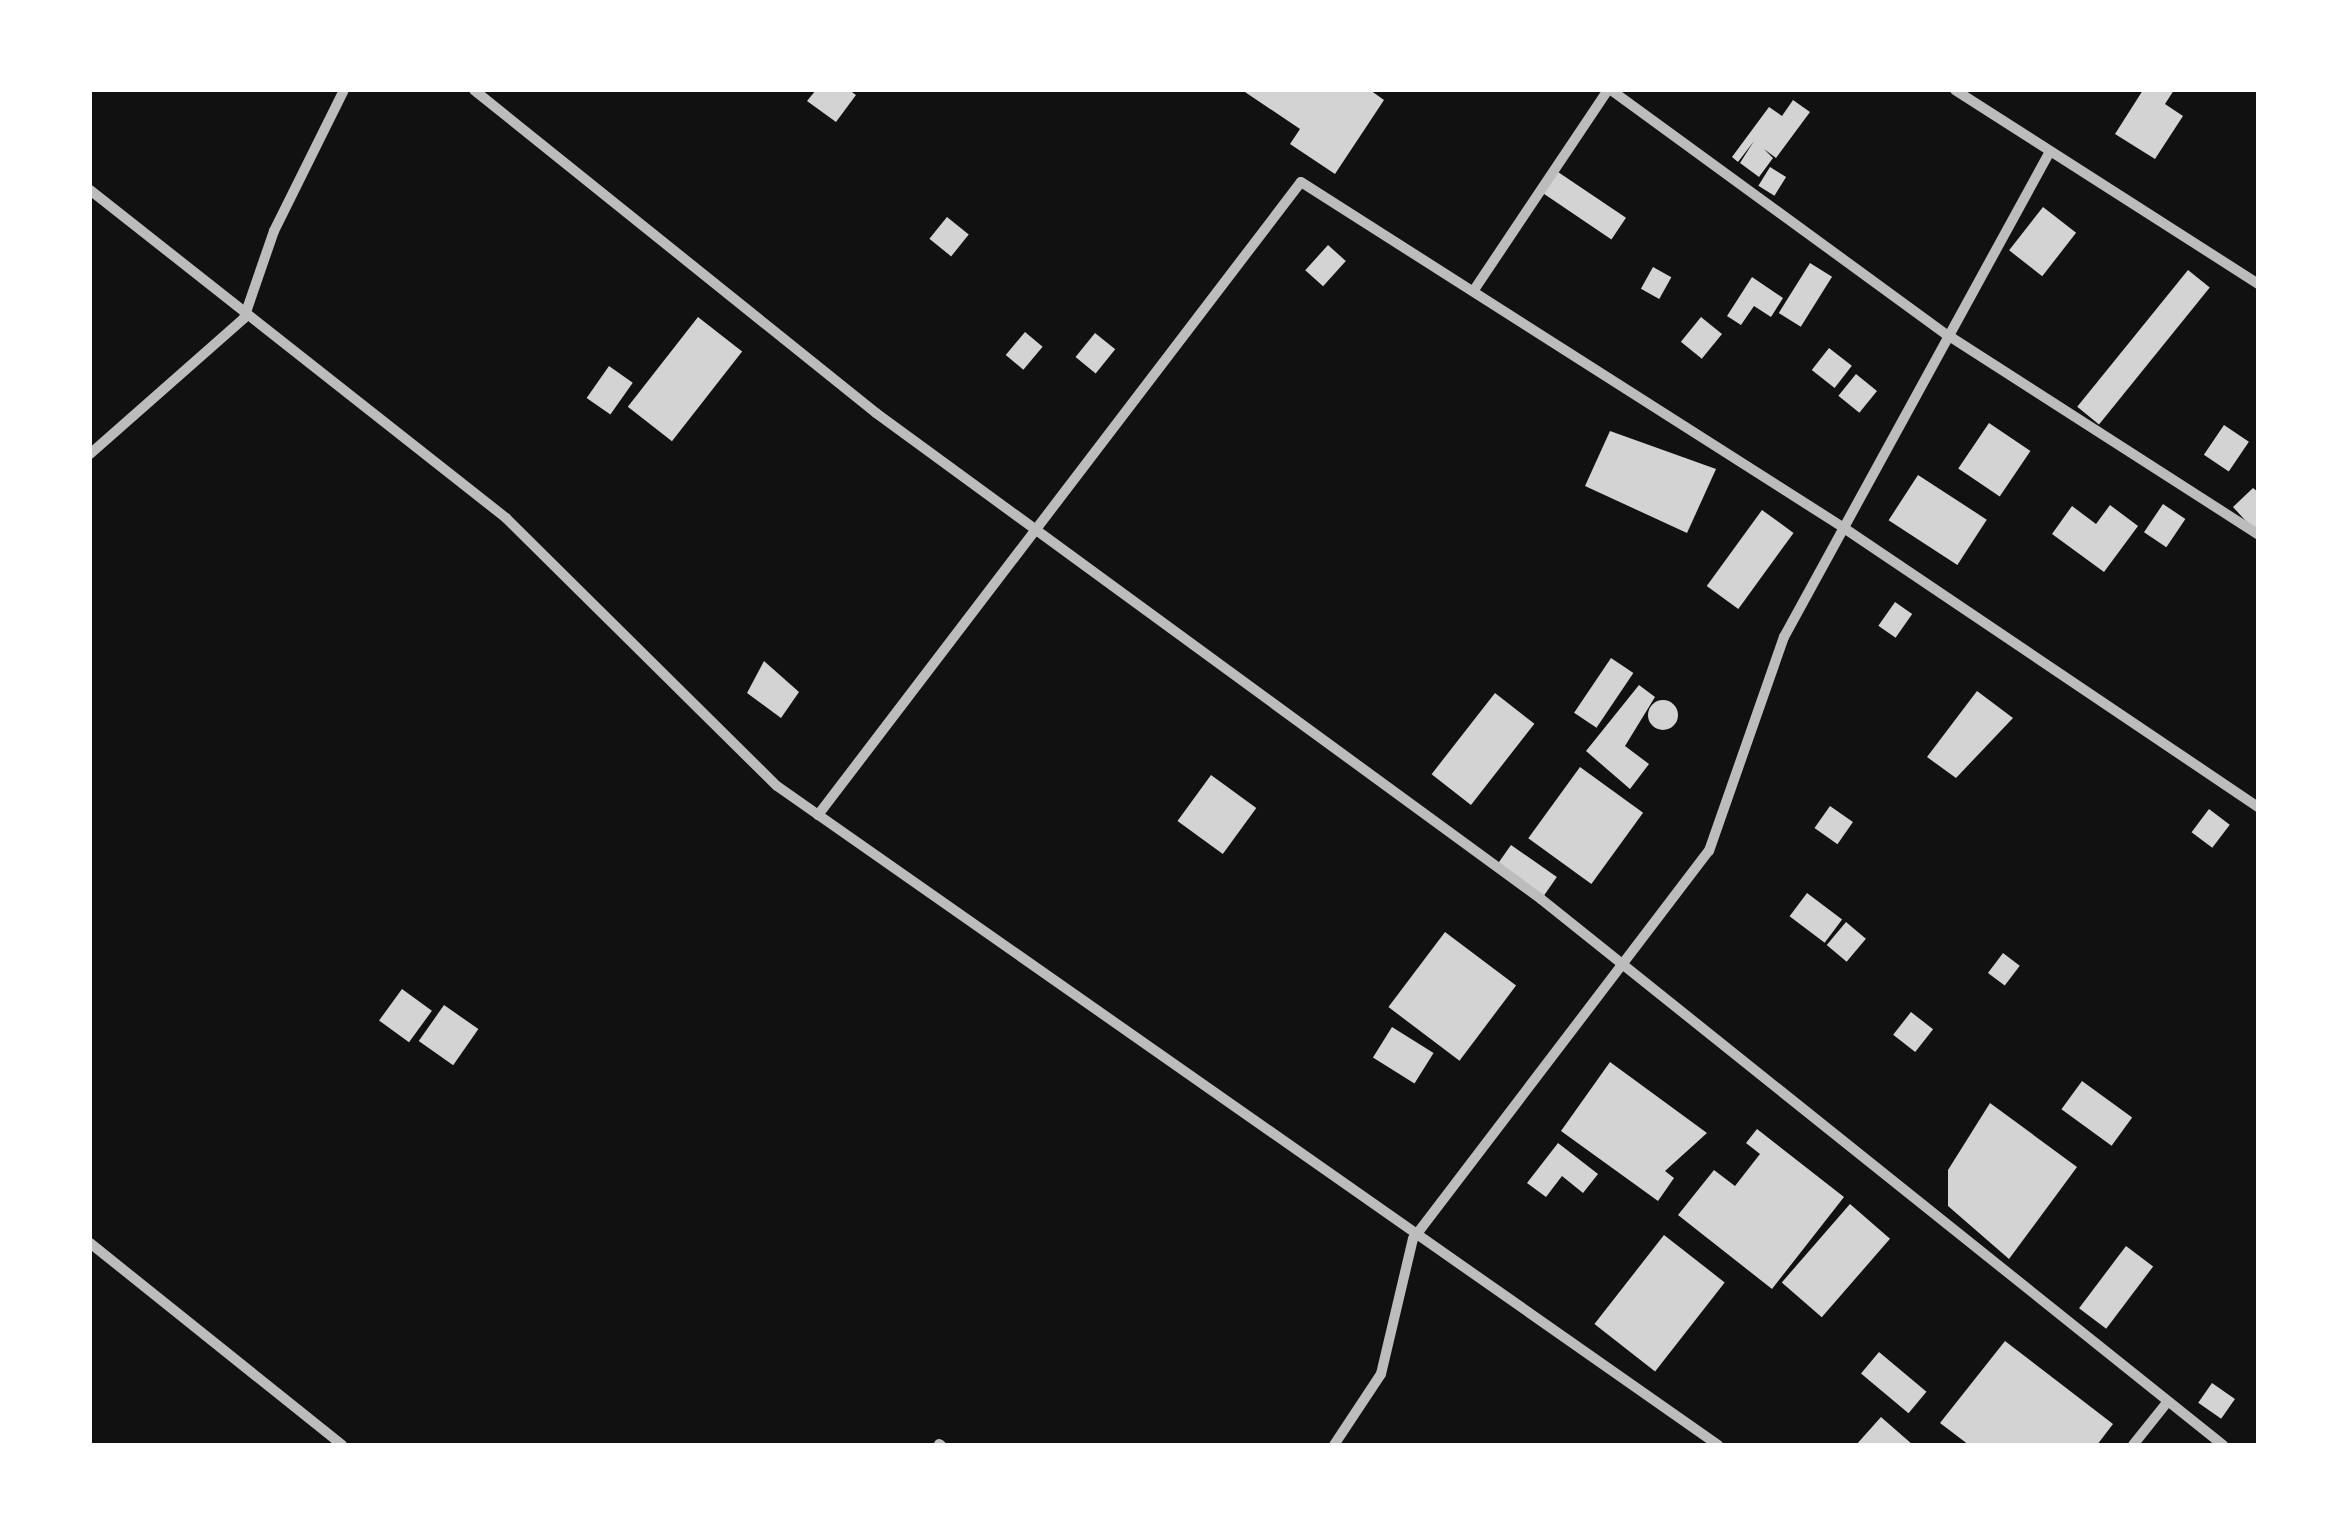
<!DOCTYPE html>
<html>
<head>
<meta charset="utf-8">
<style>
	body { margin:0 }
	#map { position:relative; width:2348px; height:1535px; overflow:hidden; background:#111; font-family:Jost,sans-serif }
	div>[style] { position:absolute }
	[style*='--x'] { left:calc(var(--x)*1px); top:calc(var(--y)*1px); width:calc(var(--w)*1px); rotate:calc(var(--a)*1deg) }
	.building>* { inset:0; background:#d3d3d3; transform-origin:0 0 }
	.round { border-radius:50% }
	.minor>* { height:10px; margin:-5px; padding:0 5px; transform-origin:5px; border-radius:5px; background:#bcbcbc }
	span { translate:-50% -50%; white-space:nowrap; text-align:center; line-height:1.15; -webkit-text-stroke:10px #fff; paint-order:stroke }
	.frame { position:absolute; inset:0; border:92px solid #fff; pointer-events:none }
</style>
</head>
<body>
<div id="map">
	<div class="building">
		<div style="clip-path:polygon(816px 90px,849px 90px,856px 95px,836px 122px,807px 101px)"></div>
		<div style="clip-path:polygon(1242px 90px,1370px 90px,1384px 100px,1335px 174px,1290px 144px,1300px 129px)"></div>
		<div style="clip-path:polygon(2143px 90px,2174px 90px,2165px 104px,2183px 116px,2155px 159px,2115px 134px)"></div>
		<div style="clip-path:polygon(1793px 100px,1810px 112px,1776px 158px,1764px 149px,1773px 158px,1759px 177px,1740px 163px,1754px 141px,1738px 162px,1732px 157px,1769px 107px,1782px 116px)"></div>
		<div style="left:1770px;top:167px;width:19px;height:22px;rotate:32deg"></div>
		<div style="left:1558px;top:172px;width:82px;height:26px;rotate:34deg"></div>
		<div style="left:2043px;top:207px;width:42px;height:55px;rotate:38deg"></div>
		<div style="left:947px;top:217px;width:28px;height:28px;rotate:39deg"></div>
		<div style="left:1328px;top:245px;width:24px;height:34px;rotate:42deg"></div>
		<div style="left:1810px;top:263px;width:26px;height:59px;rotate:32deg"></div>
		<div style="left:1653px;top:267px;width:21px;height:25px;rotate:29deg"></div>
		<div style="left:2188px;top:270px;width:28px;height:176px;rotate:39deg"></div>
		<div style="clip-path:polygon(1752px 277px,1783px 298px,1771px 317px,1754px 306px,1741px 325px,1727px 316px)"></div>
		<div style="left:698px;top:317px;width:56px;height:114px;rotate:38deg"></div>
		<div style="left:1701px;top:317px;width:27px;height:32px;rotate:39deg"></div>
		<div style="left:1025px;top:332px;width:23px;height:30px;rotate:40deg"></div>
		<div style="left:1095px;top:333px;width:26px;height:31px;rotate:39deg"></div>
		<div style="left:1829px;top:348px;width:29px;height:28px;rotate:38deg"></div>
		<div style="left:609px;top:366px;width:29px;height:39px;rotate:35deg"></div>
		<div style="left:1856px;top:374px;width:27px;height:28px;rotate:39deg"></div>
		<div style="left:1989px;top:423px;width:50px;height:55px;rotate:34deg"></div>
		<div style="left:2224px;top:425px;width:30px;height:36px;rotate:34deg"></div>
		<div style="clip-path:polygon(1610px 431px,1716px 469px,1687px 533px,1585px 486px)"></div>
		<div style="left:1918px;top:475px;width:82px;height:54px;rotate:33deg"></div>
		<div style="clip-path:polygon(2253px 488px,2258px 492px,2256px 532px,2233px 507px)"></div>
		<div style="left:2163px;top:504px;width:27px;height:34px;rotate:34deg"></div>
		<div style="clip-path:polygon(2110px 505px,2138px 526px,2104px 572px,2052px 534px,2072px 506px,2096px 524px)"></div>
		<div style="left:1762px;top:510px;width:39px;height:94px;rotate:36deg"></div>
		<div style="left:1895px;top:602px;width:21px;height:29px;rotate:35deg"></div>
		<div style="left:1611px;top:658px;width:27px;height:66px;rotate:34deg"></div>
		<div style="clip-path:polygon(764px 661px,799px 692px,781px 718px,747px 693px)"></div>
		<div style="clip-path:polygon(1639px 685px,1655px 697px,1625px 746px,1649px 764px,1630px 789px,1586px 751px)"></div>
		<div style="clip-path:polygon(1977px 691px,2013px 718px,1956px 778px,1927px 757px)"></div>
		<div style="left:1495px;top:693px;width:50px;height:103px;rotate:38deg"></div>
		<div class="round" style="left:1648px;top:700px;width:30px;height:30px"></div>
		<div style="left:1580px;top:767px;width:78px;height:88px;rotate:36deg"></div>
		<div style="left:1211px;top:775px;width:56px;height:57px;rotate:36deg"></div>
		<div style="left:1830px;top:806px;width:28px;height:27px;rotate:35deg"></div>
		<div style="left:2209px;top:809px;width:26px;height:29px;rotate:37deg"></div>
		<div style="left:1511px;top:845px;width:56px;height:27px;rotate:35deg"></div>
		<div style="left:1807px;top:893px;width:44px;height:29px;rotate:37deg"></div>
		<div style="left:1846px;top:922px;width:26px;height:30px;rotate:40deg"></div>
		<div style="left:1445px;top:932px;width:89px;height:94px;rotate:37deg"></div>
		<div style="left:2003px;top:953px;width:21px;height:25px;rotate:37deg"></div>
		<div style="left:402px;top:989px;width:37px;height:39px;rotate:36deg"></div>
		<div style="left:444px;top:1005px;width:42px;height:44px;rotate:35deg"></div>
		<div style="left:1911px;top:1012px;width:28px;height:29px;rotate:38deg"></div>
		<div style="left:1392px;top:1027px;width:49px;height:36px;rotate:32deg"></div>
		<div style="clip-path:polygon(1610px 1062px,1707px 1133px,1665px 1171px,1674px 1178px,1658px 1201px,1561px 1131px)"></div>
		<div style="left:2082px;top:1081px;width:62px;height:35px;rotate:36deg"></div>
		<div style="clip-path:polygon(1990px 1103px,2077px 1167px,2009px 1259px,1948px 1206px,1948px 1170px)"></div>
		<div style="clip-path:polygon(1757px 1129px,1844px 1197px,1772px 1289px,1678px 1215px,1714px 1170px,1735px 1186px,1760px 1154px,1746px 1143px)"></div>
		<div style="clip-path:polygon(1558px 1143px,1598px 1174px,1583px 1193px,1562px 1176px,1546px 1197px,1527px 1183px)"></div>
		<div style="left:1850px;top:1204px;width:53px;height:104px;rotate:41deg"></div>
		<div style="left:1664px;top:1235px;width:77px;height:113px;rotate:38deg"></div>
		<div style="left:2126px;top:1246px;width:34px;height:78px;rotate:37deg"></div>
		<div style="clip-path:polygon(2005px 1341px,2113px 1424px,2097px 1445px,1969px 1445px,1940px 1423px)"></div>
		<div style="left:1879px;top:1352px;width:62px;height:28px;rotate:40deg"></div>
		<div style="left:2212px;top:1383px;width:28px;height:24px;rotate:35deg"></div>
		<div style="clip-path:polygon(1881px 1417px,1913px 1445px,1856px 1445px)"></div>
	</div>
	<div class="minor">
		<div style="--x:474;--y:90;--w:516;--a:38.78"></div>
		<div style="--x:876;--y:413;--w:824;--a:36.16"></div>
		<div style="--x:1541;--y:899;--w:874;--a:38.68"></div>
		<div style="--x:1611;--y:90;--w:414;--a:36.1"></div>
		<div style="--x:1946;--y:334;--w:371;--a:32.7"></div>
		<div style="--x:1955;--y:90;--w:360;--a:32.6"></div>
		<div style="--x:90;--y:190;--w:530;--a:38.25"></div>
		<div style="--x:506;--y:518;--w:381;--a:44.7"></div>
		<div style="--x:777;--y:786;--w:1149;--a:35"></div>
		<div style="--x:1474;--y:290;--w:241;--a:-56.2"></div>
		<div style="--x:90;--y:454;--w:205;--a:-41.4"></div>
		<div style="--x:244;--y:318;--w:92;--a:-71"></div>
		<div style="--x:274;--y:231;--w:157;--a:-63.6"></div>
		<div style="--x:818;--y:815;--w:796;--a:-52.66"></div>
		<div style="--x:1301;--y:182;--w:640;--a:32.5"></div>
		<div style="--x:1841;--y:526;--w:503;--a:33.97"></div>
		<div style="--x:90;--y:1243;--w:323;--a:38.7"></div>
		<div style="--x:939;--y:1444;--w:2;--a:27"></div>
		<div style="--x:1334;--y:1445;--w:85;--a:-56.5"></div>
		<div style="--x:1381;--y:1374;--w:139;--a:-76.7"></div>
		<div style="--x:1413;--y:1239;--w:488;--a:-52.7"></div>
		<div style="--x:1709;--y:851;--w:227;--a:-70.7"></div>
		<div style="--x:1784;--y:637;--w:550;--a:-61.29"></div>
		<div style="--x:2133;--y:1445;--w:51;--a:-51.3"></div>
	</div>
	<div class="frame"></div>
</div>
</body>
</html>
